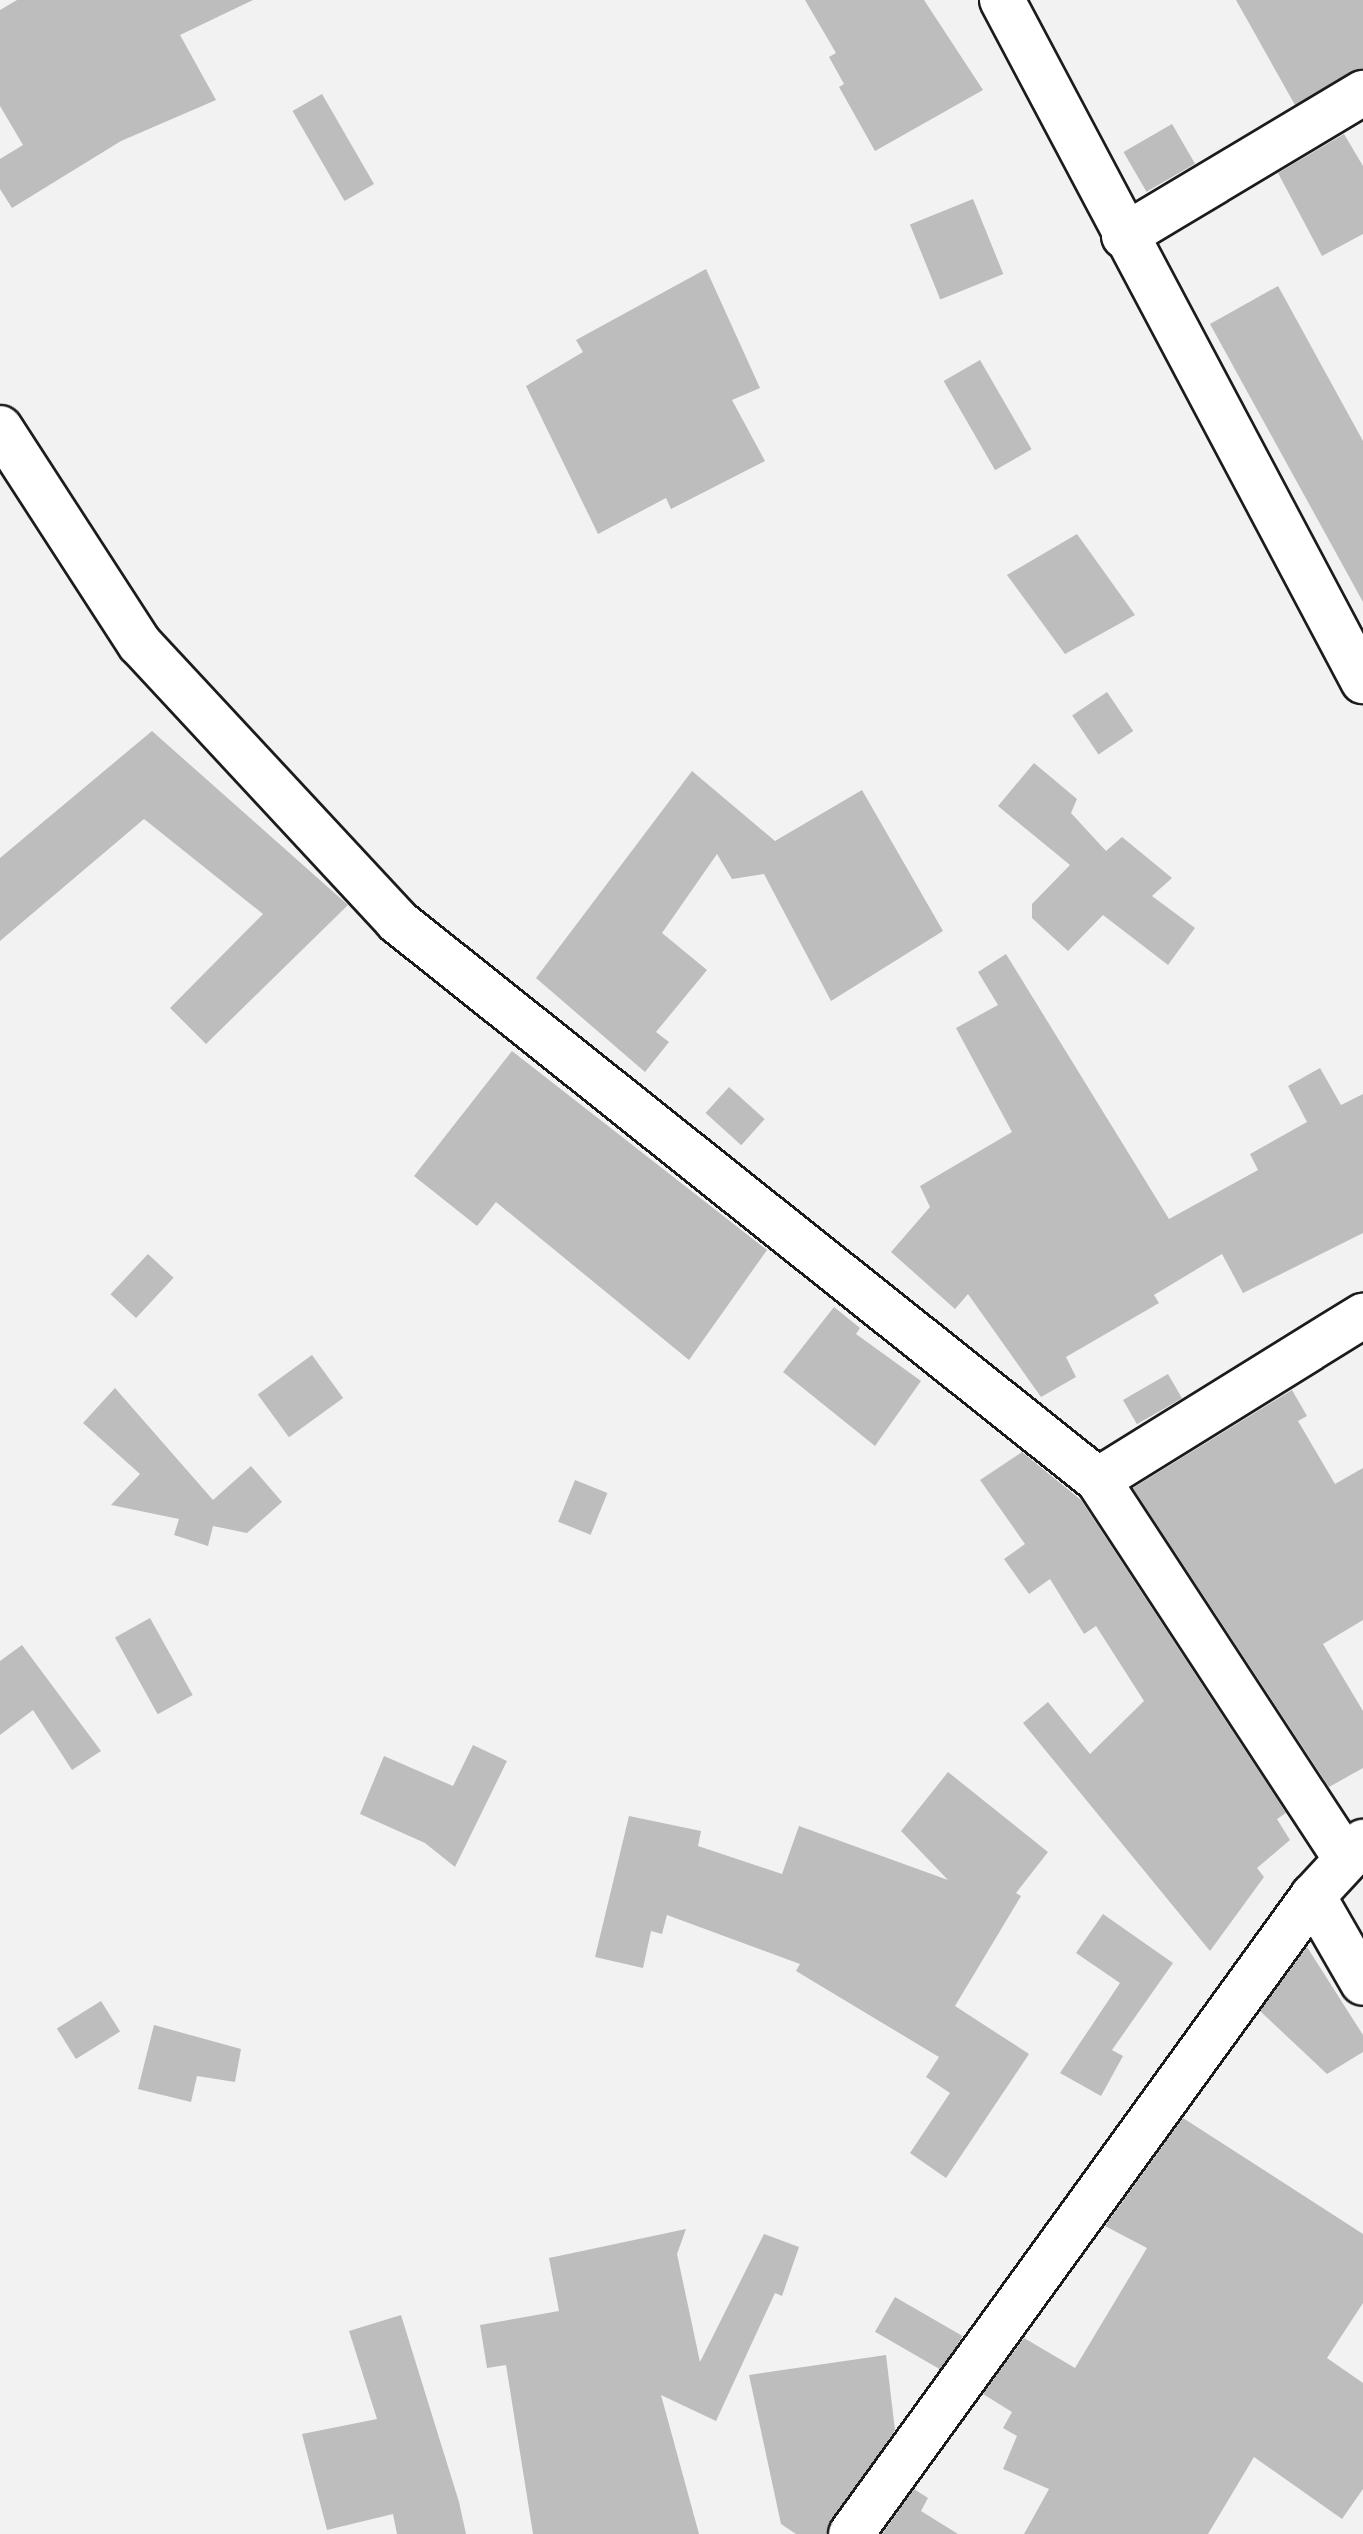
<!DOCTYPE html>
<html>
<head>
<meta charset="utf-8">
<style>
	body { margin:0 }
	#map { position:relative; width:1363px; height:2534px; overflow:hidden; background:#f2f2f2; font-family:Itim,sans-serif }
	div>[style] { position:absolute }
	[style*='--x'] { left:calc(var(--x)*1px); top:calc(var(--y)*1px); width:calc(var(--w)*1px); rotate:calc(var(--a)*1deg) }
	.building>* { inset:0; background:#bdbdbd; transform-origin:0 0 }
	.roads { filter:drop-shadow(2px 0 #1c1c1c) drop-shadow(-2px 0 #1c1c1c) drop-shadow(0 2px #1c1c1c) drop-shadow(0 -2px #1c1c1c) }
	.minor>* { height:44px; margin:-22px; padding:0 22px; transform-origin:22px; border-radius:22px; background:#fff }
	span { translate:-50% -50%; white-space:nowrap; text-align:center; line-height:1.15; -webkit-text-stroke:7px #fff; paint-order:stroke }
</style>
</head>
<body>
<div id="map">
	<div class="building">
		<div style="clip-path:polygon(17px 0,253px 0,180px 35px,216px 100px,121px 141px,12px 208px,0 189px,0 159px,23px 145px,0 106px,0 10px)"></div>
		<div style="clip-path:polygon(805px 0,924px 0,983px 90px,875px 151px,839px 87px,844px 84px,829px 57px,836px 53px)"></div>
		<div style="clip-path:polygon(1236px 0,1363px 0,1363px 68px,1295px 105px)"></div>
		<div style="left:322px;top:94px;width:104px;height:34px;rotate:60deg"></div>
		<div style="left:1172px;top:124px;width:46px;height:56px;rotate:60deg"></div>
		<div style="clip-path:polygon(1344px 134px,1363px 166px,1363px 234px,1322px 256px,1278px 173px)"></div>
		<div style="left:973px;top:199px;width:81px;height:68px;rotate:68deg"></div>
		<div style="clip-path:polygon(706px 269px,760px 388px,732px 400px,765px 461px,671px 509px,666px 498px,598px 534px,526px 386px,583px 352px,576px 340px)"></div>
		<div style="clip-path:polygon(1278px 286px,1363px 441px,1363px 602px,1210px 324px)"></div>
		<div style="left:980px;top:360px;width:103px;height:42px;rotate:60deg"></div>
		<div style="clip-path:polygon(1077px 534px,1135px 615px,1065px 654px,1007px 575px)"></div>
		<div style="left:1107px;top:692px;width:47px;height:42px;rotate:56deg"></div>
		<div style="clip-path:polygon(152px 731px,348px 905px,206px 1044px,170px 1008px,263px 914px,144px 819px,0 941px,0 858px)"></div>
		<div style="clip-path:polygon(1034px 763px,1077px 799px,1071px 813px,1106px 851px,1122px 837px,1172px 878px,1152px 896px,1195px 928px,1168px 965px,1103px 915px,1068px 951px,1032px 918px,1032px 904px,1070px 865px,998px 806px)"></div>
		<div style="clip-path:polygon(692px 771px,775px 841px,862px 790px,943px 931px,831px 1001px,764px 874px,732px 879px,717px 854px,662px 933px,707px 970px,656px 1032px,669px 1042px,645px 1072px,536px 978px)"></div>
		<div style="clip-path:polygon(1006px 954px,1169px 1219px,1258px 1170px,1250px 1154px,1307px 1122px,1288px 1086px,1320px 1068px,1341px 1105px,1363px 1094px,1363px 1233px,1243px 1293px,1222px 1254px,1154px 1295px,1159px 1303px,1066px 1357px,1076px 1377px,1041px 1397px,968px 1294px,955px 1309px,891px 1252px,930px 1207px,920px 1186px,1012px 1132px,956px 1028px,998px 1005px,978px 972px)"></div>
		<div style="clip-path:polygon(512px 1051px,767px 1250px,689px 1360px,496px 1202px,477px 1226px,414px 1176px)"></div>
		<div style="left:729px;top:1087px;width:48px;height:35px;rotate:42deg"></div>
		<div style="left:148px;top:1254px;width:35px;height:55px;rotate:43deg"></div>
		<div style="clip-path:polygon(834px 1307px,860px 1328px,856px 1334px,921px 1381px,875px 1446px,783px 1372px)"></div>
		<div style="left:312px;top:1355px;width:53px;height:67px;rotate:54deg"></div>
		<div style="left:1168px;top:1374px;width:28px;height:52px;rotate:60deg"></div>
		<div style="clip-path:polygon(115px 1388px,213px 1500px,251px 1466px,282px 1502px,247px 1533px,213px 1526px,208px 1546px,174px 1535px,179px 1519px,111px 1505px,140px 1474px,83px 1423px)"></div>
		<div style="clip-path:polygon(1292px 1390px,1307px 1416px,1298px 1421px,1335px 1484px,1363px 1468px,1363px 1620px,1323px 1644px,1363px 1711px,1363px 1768px,1329px 1787px,1133px 1488px)"></div>
		<div style="clip-path:polygon(1022px 1452px,1081px 1500px,1286px 1813px,1277px 1819px,1290px 1840px,1257px 1868px,1264px 1877px,1210px 1951px,1023px 1723px,1048px 1702px,1090px 1754px,1144px 1701px,1096px 1626px,1084px 1634px,1050px 1579px,1029px 1594px,1004px 1559px,1025px 1544px,980px 1480px)"></div>
		<div style="left:575px;top:1480px;width:35px;height:45px;rotate:22deg"></div>
		<div style="left:150px;top:1618px;width:88px;height:40px;rotate:61deg"></div>
		<div style="clip-path:polygon(22px 1645px,101px 1751px,72px 1770px,33px 1710px,0 1735px,0 1661px)"></div>
		<div style="clip-path:polygon(473px 1745px,507px 1761px,455px 1867px,425px 1843px,360px 1814px,384px 1756px,453px 1786px)"></div>
		<div style="clip-path:polygon(948px 1772px,1048px 1852px,1016px 1893px,1021px 1896px,955px 2006px,1029px 2054px,946px 2178px,910px 2153px,950px 2093px,926px 2077px,939px 2057px,796px 1971px,800px 1964px,667px 1915px,662px 1934px,651px 1931px,643px 1968px,595px 1957px,629px 1816px,701px 1831px,698px 1846px,782px 1874px,799px 1826px,948px 1880px,901px 1831px)"></div>
		<div style="clip-path:polygon(1103px 1914px,1173px 1963px,1112px 2050px,1123px 2056px,1101px 2096px,1060px 2073px,1120px 1983px,1076px 1953px)"></div>
		<div style="clip-path:polygon(1307px 1947px,1363px 2035px,1363px 2052px,1327px 2074px,1260px 2011px)"></div>
		<div style="left:101px;top:2001px;width:36px;height:52px;rotate:58deg"></div>
		<div style="clip-path:polygon(154px 2025px,241px 2049px,235px 2082px,197px 2076px,191px 2102px,138px 2089px)"></div>
		<div style="clip-path:polygon(1183px 2118px,1363px 2234px,1363px 2303px,1327px 2358px,1363px 2383px,1363px 2489px,1342px 2519px,1254px 2457px,1208px 2534px,1024px 2534px,1049px 2489px,1003px 2469px,1017px 2436px,1003px 2428px,1012px 2412px,983px 2394px,1024px 2338px,1075px 2368px,1147px 2248px,1105px 2226px)"></div>
		<div style="clip-path:polygon(686px 2229px,677px 2254px,700px 2362px,764px 2234px,799px 2247px,782px 2296px,775px 2293px,716px 2421px,661px 2395px,699px 2534px,533px 2534px,506px 2365px,487px 2368px,480px 2325px,559px 2311px,549px 2258px)"></div>
		<div style="left:895px;top:2297px;width:78px;height:40px;rotate:30deg"></div>
		<div style="clip-path:polygon(401px 2315px,459px 2502px,466px 2534px,397px 2534px,393px 2514px,327px 2530px,302px 2434px,377px 2419px,349px 2331px)"></div>
		<div style="clip-path:polygon(886px 2355px,895px 2430px,826px 2534px,796px 2534px,781px 2524px,749px 2375px)"></div>
		<div style="clip-path:polygon(914px 2489px,928px 2498px,921px 2511px,958px 2534px,882px 2534px)"></div>
	</div>
	<div class="roads">
		<div class="minor">
			<div style="--x:1002;--y:0;--w:771;--a:62.07"></div>
			<div style="--x:1124;--y:236;--w:279;--a:-30.9"></div>
			<div style="--x:0;--y:428;--w:257;--a:57.1"></div>
			<div style="--x:140;--y:644;--w:378;--a:47.1"></div>
			<div style="--x:397;--y:921;--w:897;--a:38.57"></div>
			<div style="--x:1098;--y:1480;--w:451;--a:56.8"></div>
			<div style="--x:1098;--y:1480;--w:312;--a:-31.8"></div>
			<div style="--x:1313;--y:1896;--w:100;--a:60.1"></div>
			<div style="--x:851;--y:2534;--w:788;--a:-54.09"></div>
			<div style="--x:1313;--y:1896;--w:74;--a:-47.2"></div>
		</div>
	</div>
</div>
</body>
</html>
